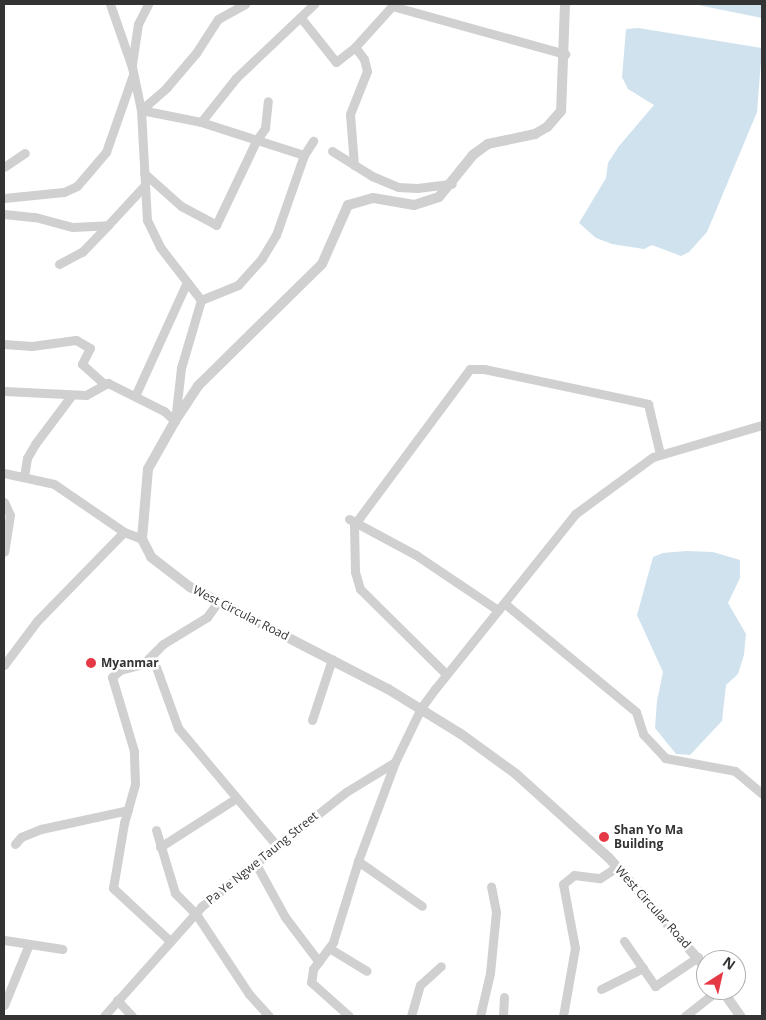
<!DOCTYPE html>
<html>
<head>
<meta charset="utf-8">
<style>
	body { margin:0 }
	#map { position:relative; width:766px; height:1020px; overflow:hidden; background:#fff; font-family:"Open Sans",sans-serif }
	div>[style] { position:absolute }
	[style*='--x'] { left:calc(var(--x)*1px); top:calc(var(--y)*1px); width:calc(var(--w)*1px); rotate:calc(var(--a)*1deg) }
	.water>* { inset:0; background:#cfe2ee }
	.minor>* { height:9px; margin:-4.5px; padding:0 4.5px; transform-origin:4.5px; border-radius:4.5px; background:#d0d0d0 }
	.tertiary>* { height:10px; margin:-5px; padding:0 5px; transform-origin:5px; border-radius:5px; background:#d0d0d0 }
	.dots>* { width:14px; height:14px; translate:-50% -50%; box-sizing:border-box; border:2px solid #fff; border-radius:50% }
	span { translate:-50% -50%; white-space:nowrap; text-align:center; line-height:1.15; -webkit-text-stroke:5px #fff; paint-order:stroke }
	.street-label { font-size:12px; color:#333 }
	.poi-label { font-size:12px; color:#333; font-weight:700 }
	.left { translate:0 -50%; text-align:left }
	.frame { position:absolute; inset:0; border:5px solid #333; pointer-events:none }
	.north { position:absolute; left:696px; top:950px; width:50px; height:50px; box-sizing:border-box; background:#fff; border:1px solid #adadad; border-radius:50%; rotate:35deg; font-size:14px; font-weight:700; line-height:20px; text-align:center; color:#333 }
	.north::after { content:''; display:block; margin:auto; width:18px; height:22px; background:#e63946; clip-path:polygon(50% 0,100% 100%,50% 72%,0 100%) }
</style>
</head>
<body>
<div id="map">
	<div class="water">
		<div style="clip-path:polygon(694px 4px,762px 4px,762px 18px,703px 6px)"></div>
		<div style="clip-path:polygon(638px 28px,762px 48px,757px 112px,707px 232px,689px 252px,681px 256px,652px 245px,644px 249px,612px 244px,596px 238px,579px 223px,606px 178px,608px 163px,619px 146px,654px 105px,628px 89px,622px 77px,626px 29px)"></div>
		<div style="clip-path:polygon(686px 551px,713px 552px,740px 560px,740px 578px,728px 603px,746px 634px,744px 655px,738px 674px,726px 685px,722px 721px,690px 755px,676px 754px,655px 728px,657px 701px,663px 672px,637px 615px,653px 557px,663px 553px)"></div>
	</div>
	<div class="minor">
		<div style="--x:110;--y:4;--w:67;--a:70.8"></div>
		<div style="--x:132;--y:67;--w:44;--a:78.2"></div>
		<div style="--x:141;--y:110;--w:110;--a:86.9"></div>
		<div style="--x:147;--y:220;--w:30;--a:64"></div>
		<div style="--x:160;--y:247;--w:67;--a:52.3"></div>
		<div style="--x:201;--y:300;--w:71;--a:106.4"></div>
		<div style="--x:181;--y:368;--w:53;--a:96.5"></div>
		<div style="--x:301;--y:18;--w:56;--a:51.5"></div>
		<div style="--x:336;--y:62;--w:24;--a:-38"></div>
		<div style="--x:355;--y:47;--w:55;--a:-47.9"></div>
		<div style="--x:392;--y:6;--w:180;--a:15.5"></div>
		<div style="--x:132;--y:64;--w:40;--a:-81.5"></div>
		<div style="--x:138;--y:24;--w:22;--a:-63"></div>
		<div style="--x:141;--y:110;--w:61;--a:11.3"></div>
		<div style="--x:201;--y:122;--w:108;--a:17.8"></div>
		<div style="--x:141;--y:110;--w:35;--a:-41"></div>
		<div style="--x:167;--y:87;--w:45;--a:-49.5"></div>
		<div style="--x:196;--y:53;--w:40;--a:-57.1"></div>
		<div style="--x:218;--y:19;--w:31;--a:-29"></div>
		<div style="--x:201;--y:122;--w:56;--a:-51.5"></div>
		<div style="--x:236;--y:78;--w:108;--a:-43.5"></div>
		<div style="--x:332;--y:151;--w:47;--a:32"></div>
		<div style="--x:372;--y:176;--w:28;--a:23"></div>
		<div style="--x:398;--y:187;--w:19;--a:3"></div>
		<div style="--x:417;--y:188;--w:35;--a:-7"></div>
		<div style="--x:354;--y:165;--w:51;--a:-94.5"></div>
		<div style="--x:350;--y:114;--w:46;--a:-68.4"></div>
		<div style="--x:367;--y:71;--w:12;--a:-104"></div>
		<div style="--x:364;--y:59;--w:15;--a:-127"></div>
		<div style="--x:4;--y:167;--w:25;--a:-34"></div>
		<div style="--x:144;--y:173;--w:50;--a:41.7"></div>
		<div style="--x:181;--y:206;--w:40;--a:28"></div>
		<div style="--x:216;--y:225;--w:93;--a:-64.5"></div>
		<div style="--x:256;--y:141;--w:16;--a:-55"></div>
		<div style="--x:265;--y:128;--w:27;--a:-84"></div>
		<div style="--x:4;--y:198;--w:60;--a:-5.7"></div>
		<div style="--x:64;--y:192;--w:14;--a:-25"></div>
		<div style="--x:77;--y:186;--w:45;--a:-49.5"></div>
		<div style="--x:106;--y:152;--w:82;--a:-70.7"></div>
		<div style="--x:4;--y:214;--w:31;--a:6"></div>
		<div style="--x:35;--y:217;--w:39;--a:15"></div>
		<div style="--x:73;--y:227;--w:35;--a:-3"></div>
		<div style="--x:108;--y:225;--w:54;--a:-47.2"></div>
		<div style="--x:59;--y:264;--w:26;--a:-28"></div>
		<div style="--x:82;--y:252;--w:37;--a:-46"></div>
		<div style="--x:201;--y:300;--w:40;--a:-22"></div>
		<div style="--x:238;--y:285;--w:36;--a:-48"></div>
		<div style="--x:262;--y:258;--w:27;--a:-59"></div>
		<div style="--x:276;--y:235;--w:85;--a:-70.7"></div>
		<div style="--x:304;--y:155;--w:17;--a:-57"></div>
		<div style="--x:4;--y:344;--w:28;--a:4"></div>
		<div style="--x:32;--y:346;--w:44;--a:-7.8"></div>
		<div style="--x:76;--y:340;--w:16;--a:30"></div>
		<div style="--x:90;--y:348;--w:18;--a:117"></div>
		<div style="--x:82;--y:364;--w:28;--a:42"></div>
		<div style="--x:4;--y:391;--w:82;--a:2.8"></div>
		<div style="--x:86;--y:395;--w:25;--a:-29"></div>
		<div style="--x:108;--y:383;--w:63;--a:26.6"></div>
		<div style="--x:164;--y:411;--w:15;--a:42"></div>
		<div style="--x:135;--y:396;--w:125;--a:-65.5"></div>
		<div style="--x:4;--y:473;--w:51;--a:12.4"></div>
		<div style="--x:54;--y:484;--w:85;--a:34.4"></div>
		<div style="--x:124;--y:532;--w:19;--a:21"></div>
		<div style="--x:24;--y:477;--w:19;--a:-81"></div>
		<div style="--x:27;--y:458;--w:16;--a:-60"></div>
		<div style="--x:35;--y:444;--w:60;--a:-53.1"></div>
		<div style="--x:4;--y:502;--w:14;--a:65"></div>
		<div style="--x:10;--y:515;--w:37;--a:99"></div>
		<div style="--x:349;--y:519;--w:76;--a:28.2"></div>
		<div style="--x:416;--y:555;--w:99;--a:33.9"></div>
		<div style="--x:504;--y:603;--w:171;--a:39.5"></div>
		<div style="--x:636;--y:712;--w:23;--a:72"></div>
		<div style="--x:643;--y:734;--w:33;--a:47"></div>
		<div style="--x:665;--y:758;--w:71;--a:10.5"></div>
		<div style="--x:735;--y:771;--w:35;--a:40"></div>
		<div style="--x:152;--y:656;--w:77;--a:70.1"></div>
		<div style="--x:178;--y:728;--w:154;--a:50"></div>
		<div style="--x:4;--y:665;--w:55;--a:-53.1"></div>
		<div style="--x:37;--y:621;--w:124;--a:-45.7"></div>
		<div style="--x:446;--y:674;--w:121;--a:-135.3"></div>
		<div style="--x:360;--y:589;--w:18;--a:-106"></div>
		<div style="--x:355;--y:572;--w:47;--a:-91.2"></div>
		<div style="--x:354;--y:525;--w:194;--a:-53.4"></div>
		<div style="--x:470;--y:369;--w:14;--a:0"></div>
		<div style="--x:484;--y:369;--w:168;--a:12"></div>
		<div style="--x:648;--y:404;--w:51;--a:76.5"></div>
		<div style="--x:312;--y:720;--w:64;--a:-71.8"></div>
		<div style="--x:156;--y:830;--w:66;--a:73.2"></div>
		<div style="--x:175;--y:893;--w:30;--a:45"></div>
		<div style="--x:196;--y:914;--w:96;--a:56.5"></div>
		<div style="--x:249;--y:994;--w:30;--a:48"></div>
		<div style="--x:15;--y:844;--w:9;--a:-49"></div>
		<div style="--x:21;--y:837;--w:22;--a:-22"></div>
		<div style="--x:41;--y:829;--w:89;--a:-12.3"></div>
		<div style="--x:160;--y:847;--w:89;--a:-32.6"></div>
		<div style="--x:358;--y:861;--w:78;--a:35.1"></div>
		<div style="--x:257;--y:866;--w:58;--a:61.2"></div>
		<div style="--x:285;--y:917;--w:56;--a:52.9"></div>
		<div style="--x:4;--y:940;--w:59;--a:8.8"></div>
		<div style="--x:170;--y:941;--w:78;--a:-137.1"></div>
		<div style="--x:113;--y:888;--w:66;--a:-80.4"></div>
		<div style="--x:124;--y:823;--w:41;--a:-74.2"></div>
		<div style="--x:135;--y:784;--w:33;--a:-92"></div>
		<div style="--x:134;--y:751;--w:77;--a:-106.6"></div>
		<div style="--x:112;--y:677;--w:11;--a:-41"></div>
		<div style="--x:120;--y:670;--w:24;--a:-15"></div>
		<div style="--x:143;--y:664;--w:28;--a:-45"></div>
		<div style="--x:163;--y:644;--w:52;--a:-31.5"></div>
		<div style="--x:207;--y:617;--w:17;--a:-54"></div>
		<div style="--x:624;--y:941;--w:55;--a:55.4"></div>
		<div style="--x:655;--y:986;--w:52;--a:-34"></div>
		<div style="--x:329;--y:948;--w:44;--a:31.2"></div>
		<div style="--x:601;--y:989;--w:47;--a:-26.6"></div>
		<div style="--x:117;--y:1000;--w:22;--a:47"></div>
		<div style="--x:4;--y:1005;--w:66;--a:-67.7"></div>
		<div style="--x:104;--y:1016;--w:147;--a:-48.3"></div>
		<div style="--x:202;--y:906;--w:184;--a:-38.4"></div>
		<div style="--x:346;--y:792;--w:57;--a:-31.5"></div>
		<div style="--x:395;--y:762;--w:60;--a:-64.3"></div>
		<div style="--x:421;--y:708;--w:24;--a:-54"></div>
		<div style="--x:435;--y:689;--w:224;--a:-51.3"></div>
		<div style="--x:575;--y:514;--w:97;--a:-36.2"></div>
		<div style="--x:653;--y:457;--w:114;--a:-16.4"></div>
		<div style="--x:349;--y:1016;--w:51;--a:-138.2"></div>
		<div style="--x:311;--y:982;--w:5;--a:-79"></div>
		<div style="--x:312;--y:977;--w:8;--a:-83"></div>
		<div style="--x:313;--y:969;--w:34;--a:-53"></div>
		<div style="--x:333;--y:942;--w:85;--a:-72.8"></div>
		<div style="--x:358;--y:861;--w:106;--a:-69.5"></div>
		<div style="--x:411;--y:1016;--w:32;--a:-74"></div>
		<div style="--x:420;--y:985;--w:28;--a:-42"></div>
		<div style="--x:480;--y:1016;--w:44;--a:-76.9"></div>
		<div style="--x:490;--y:973;--w:61;--a:-84.4"></div>
		<div style="--x:496;--y:912;--w:26;--a:-101"></div>
		<div style="--x:503;--y:1016;--w:19;--a:-87"></div>
		<div style="--x:563;--y:1016;--w:69;--a:-80"></div>
		<div style="--x:575;--y:948;--w:65;--a:-100.6"></div>
		<div style="--x:563;--y:884;--w:14;--a:-39"></div>
		<div style="--x:574;--y:875;--w:26;--a:7"></div>
		<div style="--x:600;--y:878;--w:20;--a:-33"></div>
		<div style="--x:685;--y:1016;--w:42;--a:-38.2"></div>
	</div>
	<div class="tertiary">
		<div style="--x:565;--y:4;--w:107;--a:92.1"></div>
		<div style="--x:561;--y:111;--w:21;--a:131"></div>
		<div style="--x:547;--y:127;--w:14;--a:150"></div>
		<div style="--x:535;--y:134;--w:48;--a:168"></div>
		<div style="--x:488;--y:144;--w:19;--a:144"></div>
		<div style="--x:473;--y:155;--w:54;--a:129"></div>
		<div style="--x:439;--y:197;--w:26;--a:162"></div>
		<div style="--x:414;--y:205;--w:42;--a:-170.3"></div>
		<div style="--x:373;--y:198;--w:26;--a:164"></div>
		<div style="--x:348;--y:205;--w:64;--a:113.8"></div>
		<div style="--x:322;--y:264;--w:174;--a:135.5"></div>
		<div style="--x:198;--y:386;--w:42;--a:123.3"></div>
		<div style="--x:175;--y:421;--w:55;--a:119.4"></div>
		<div style="--x:148;--y:469;--w:70;--a:94.9"></div>
		<div style="--x:142;--y:539;--w:20;--a:63"></div>
		<div style="--x:151;--y:557;--w:49;--a:37.6"></div>
		<div style="--x:190;--y:587;--w:223;--a:27.3"></div>
		<div style="--x:388;--y:689;--w:86;--a:31.7"></div>
		<div style="--x:461;--y:734;--w:68;--a:36"></div>
		<div style="--x:516;--y:774;--w:125;--a:42.1"></div>
		<div style="--x:609;--y:858;--w:147;--a:48.6"></div>
		<div style="--x:722;--y:990;--w:32;--a:55"></div>
	</div>
	<div class="dots">
		<div style="left:91px;top:663px;background:#e63946"></div>
		<div style="left:604px;top:837px;background:#e63946"></div>
	</div>
	<div class="street-label">
		<span style="left:241px;top:613px;rotate:27deg">West Circular Road</span>
		<span style="left:262px;top:858px;rotate:-39deg">Pa Ye Ngwe Taung Street</span>
		<span style="left:653px;top:907px;rotate:48deg">West Circular Road</span>
	</div>
	<div class="poi-label">
		<span class="left" style="left:101px;top:663px">Myanmar</span>
		<span class="left" style="left:614px;top:837px">Shan Yo Ma<br>Building</span>
	</div>
	<div class="frame"></div>
	<div class="north">N</div>
</div>
</body>
</html>
